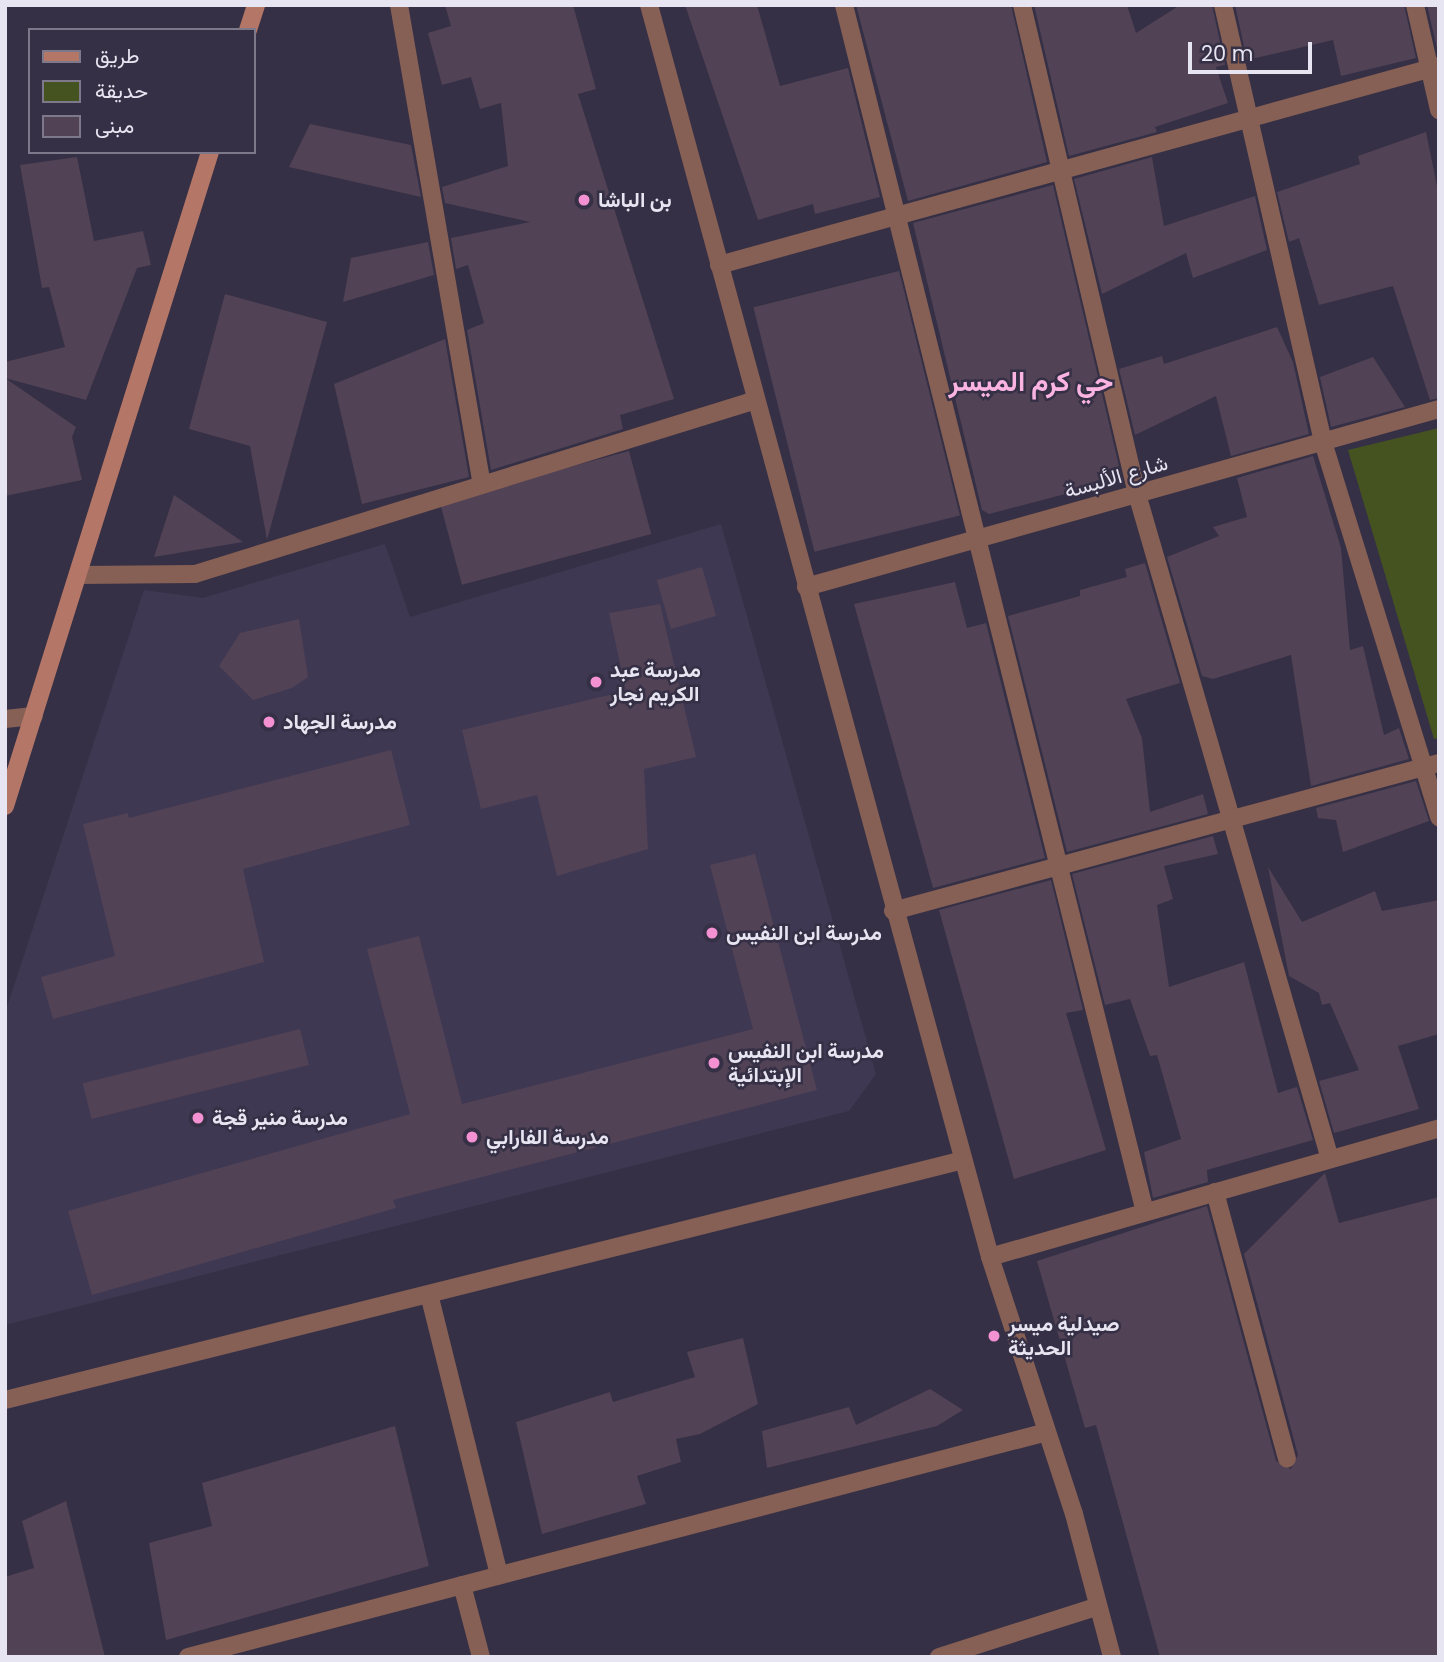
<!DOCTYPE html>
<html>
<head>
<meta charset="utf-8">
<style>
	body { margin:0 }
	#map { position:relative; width:1444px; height:1662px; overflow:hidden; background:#353045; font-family:Poppins,Vazirmatn,sans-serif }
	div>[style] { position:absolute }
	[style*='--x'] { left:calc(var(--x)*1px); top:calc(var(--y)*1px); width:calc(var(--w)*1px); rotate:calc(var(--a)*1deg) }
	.built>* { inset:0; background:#3f3853 }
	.green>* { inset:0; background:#455320 }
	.building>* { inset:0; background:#514255; transform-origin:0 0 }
	.street>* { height:18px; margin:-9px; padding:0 9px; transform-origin:9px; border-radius:9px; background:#865f55 }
	.secondary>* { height:18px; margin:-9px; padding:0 9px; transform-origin:9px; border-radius:9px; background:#b47666 }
	.dots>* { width:19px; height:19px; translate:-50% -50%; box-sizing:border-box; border:4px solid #353045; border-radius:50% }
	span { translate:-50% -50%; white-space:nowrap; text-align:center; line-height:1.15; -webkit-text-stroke:5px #353045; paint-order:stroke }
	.poi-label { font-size:21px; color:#e8e5f2; font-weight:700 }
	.left { translate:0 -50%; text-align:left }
	.street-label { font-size:21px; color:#e8e5f2 }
	.district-label { font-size:28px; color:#fbb4e2; font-weight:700 }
	.frame { position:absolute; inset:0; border:7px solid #e8e5f2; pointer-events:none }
	.legend { position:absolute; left:28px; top:28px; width:228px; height:126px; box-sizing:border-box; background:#353045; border:2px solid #7d788a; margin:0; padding:9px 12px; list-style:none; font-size:21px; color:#e8e5f2 }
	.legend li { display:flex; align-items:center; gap:14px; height:35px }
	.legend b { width:35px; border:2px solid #7d788a }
	.scale { position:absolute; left:1188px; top:42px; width:124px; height:32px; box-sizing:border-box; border:4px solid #e8e5f2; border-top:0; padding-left:9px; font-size:21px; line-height:24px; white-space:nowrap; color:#e8e5f2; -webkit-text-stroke:5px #353045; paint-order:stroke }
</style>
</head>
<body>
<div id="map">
	<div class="built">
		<div style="clip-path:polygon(721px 524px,876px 1074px,849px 1111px,5px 1325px,5px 1013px,144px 590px,203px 598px,385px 544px,410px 617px)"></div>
	</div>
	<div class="green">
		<div style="clip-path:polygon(1439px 428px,1439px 738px,1434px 739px,1348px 450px)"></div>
	</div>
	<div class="building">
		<div style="clip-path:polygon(445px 5px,573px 5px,596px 89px,578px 94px,674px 399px,620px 415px,623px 429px,491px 470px,467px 330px,484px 323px,468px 265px,456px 269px,451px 238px,530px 222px,445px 203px,442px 187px,508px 166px,501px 103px,480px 109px,471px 77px,442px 85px,428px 33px,451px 26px)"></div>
		<div style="clip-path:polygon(685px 5px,757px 5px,780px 86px,848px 68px,880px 197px,815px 214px,813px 204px,758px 220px)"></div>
		<div style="clip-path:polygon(856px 5px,1011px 5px,1047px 162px,908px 201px)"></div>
		<div style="clip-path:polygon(1034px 5px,1127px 5px,1136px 33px,1177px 7px,1212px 5px,1225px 65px,1216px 67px,1228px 103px,1155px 127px,1157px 132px,1069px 156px)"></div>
		<div style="clip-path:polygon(1235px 5px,1404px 5px,1416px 58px,1341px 76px,1333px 40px,1247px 60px)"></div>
		<div style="clip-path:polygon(1427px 5px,1439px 5px,1438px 53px)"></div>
		<div style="clip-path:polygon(310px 124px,411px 145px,421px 197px,289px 167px)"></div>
		<div style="clip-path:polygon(1426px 132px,1439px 196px,1439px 398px,1430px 400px,1393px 286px,1319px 305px,1299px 238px,1289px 242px,1277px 192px,1360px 164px,1358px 156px)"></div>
		<div style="clip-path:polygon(77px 157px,94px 241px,143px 231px,151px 265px,137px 268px,86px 400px,5px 378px,5px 362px,65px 347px,49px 287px,42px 288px,20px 165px)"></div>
		<div style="clip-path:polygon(1152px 157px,1164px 226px,1255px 196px,1267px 250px,1193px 278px,1186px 253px,1102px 294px,1074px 179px)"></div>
		<div style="clip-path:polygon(1053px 185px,1122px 479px,989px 514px,982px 510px,913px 223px)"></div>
		<div style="clip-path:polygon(428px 242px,434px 275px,343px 302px,351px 258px)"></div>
		<div style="left:899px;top:271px;width:252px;height:150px;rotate:76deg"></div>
		<div style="clip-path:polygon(225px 294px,327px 322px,267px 540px,250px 446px,189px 429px)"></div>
		<div style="clip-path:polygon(1277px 327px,1293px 362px,1309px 434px,1231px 456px,1216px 396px,1135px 435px,1119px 369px,1162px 356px,1164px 364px)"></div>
		<div style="clip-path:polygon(445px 339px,469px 477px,362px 504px,334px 384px)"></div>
		<div style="clip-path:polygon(1373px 357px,1405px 407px,1331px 427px,1320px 377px)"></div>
		<div style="clip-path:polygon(5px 378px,76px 427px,72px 437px,82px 480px,5px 496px)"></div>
		<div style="left:629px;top:451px;width:86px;height:196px;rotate:75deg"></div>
		<div style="clip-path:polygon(1313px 456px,1341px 548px,1350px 650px,1363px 646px,1384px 735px,1399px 728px,1409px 759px,1311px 786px,1291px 655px,1213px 679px,1202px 676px,1167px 557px,1219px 536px,1213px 527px,1247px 517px,1237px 478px)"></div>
		<div style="clip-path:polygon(174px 495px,243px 542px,154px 557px)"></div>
		<div style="clip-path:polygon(1145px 563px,1180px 683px,1126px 699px,1142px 738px,1150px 812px,1203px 794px,1208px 814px,1067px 852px,1008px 616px,1080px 596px,1080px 590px,1127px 577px,1125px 569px)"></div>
		<div style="left:702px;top:567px;width:51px;height:47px;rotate:74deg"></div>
		<div style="clip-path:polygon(955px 582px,967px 628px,986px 623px,1045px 858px,933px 888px,854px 604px)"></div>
		<div style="clip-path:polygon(660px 604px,696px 757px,644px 769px,648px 849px,557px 876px,537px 795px,481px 809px,462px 730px,626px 691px,609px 613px)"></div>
		<div style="clip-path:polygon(299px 619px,308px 677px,292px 688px,253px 700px,219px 666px,240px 633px)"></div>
		<div style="clip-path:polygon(391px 750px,410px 825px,243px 869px,264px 962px,53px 1019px,41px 977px,115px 956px,83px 824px,128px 813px,129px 818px)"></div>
		<div style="clip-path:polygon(1416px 781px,1429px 821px,1343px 852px,1336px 820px,1318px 818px,1316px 808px)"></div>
		<div style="clip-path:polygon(1213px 836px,1218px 854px,1164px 866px,1173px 899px,1157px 905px,1169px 987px,1244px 962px,1278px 1093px,1297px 1087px,1313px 1140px,1207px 1170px,1208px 1182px,1153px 1198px,1144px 1152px,1181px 1139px,1157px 1055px,1150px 1056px,1130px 999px,1105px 1005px,1072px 874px)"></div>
		<div style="clip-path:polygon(755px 854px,817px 1090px,393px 1200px,396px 1208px,92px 1295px,68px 1211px,410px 1114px,367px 949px,419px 936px,462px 1104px,753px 1029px,710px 865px)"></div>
		<div style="clip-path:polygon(1268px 867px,1302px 922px,1375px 891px,1382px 911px,1439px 900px,1439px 1034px,1398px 1046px,1419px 1109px,1334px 1133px,1319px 1081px,1359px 1070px,1330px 1003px,1322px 1005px,1319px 993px,1289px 976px)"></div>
		<div style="clip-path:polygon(1051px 880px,1083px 1010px,1066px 1013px,1106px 1150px,1014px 1179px,939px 910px)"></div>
		<div style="left:300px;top:1029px;width:37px;height:224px;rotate:76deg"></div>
		<div style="clip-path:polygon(1325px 1173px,1339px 1223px,1439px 1197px,1439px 1657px,1160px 1657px,1096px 1425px,1085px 1428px,1037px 1261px,1207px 1206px,1276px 1461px,1291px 1469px,1298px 1455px,1244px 1254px)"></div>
		<div style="clip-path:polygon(743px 1338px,758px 1404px,700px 1434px,676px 1439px,681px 1462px,637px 1476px,646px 1504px,542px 1534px,516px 1422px,610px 1392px,613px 1402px,695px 1377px,687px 1352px)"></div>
		<div style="clip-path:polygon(930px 1389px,963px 1410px,937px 1426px,767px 1468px,762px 1431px,849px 1407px,856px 1425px)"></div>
		<div style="clip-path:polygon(395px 1426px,429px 1566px,166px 1640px,149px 1543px,212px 1526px,202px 1483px)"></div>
		<div style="clip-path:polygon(66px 1501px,105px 1657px,5px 1657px,5px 1577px,34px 1568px,22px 1521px)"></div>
	</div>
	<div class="street">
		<div style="--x:399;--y:5;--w:487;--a:80.2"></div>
		<div style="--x:649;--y:5;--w:1298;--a:74.76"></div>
		<div style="--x:990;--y:1257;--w:270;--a:71.9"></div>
		<div style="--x:1074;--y:1514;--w:148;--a:75.1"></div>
		<div style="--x:844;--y:5;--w:1244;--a:76"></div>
		<div style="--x:1022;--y:5;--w:502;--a:76.77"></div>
		<div style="--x:1137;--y:494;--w:692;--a:73.82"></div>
		<div style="--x:1223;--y:5;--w:448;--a:77.1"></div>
		<div style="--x:1323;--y:442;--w:393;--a:72.8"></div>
		<div style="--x:1415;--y:5;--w:108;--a:77.1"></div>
		<div style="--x:719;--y:265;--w:747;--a:-15.45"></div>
		<div style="--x:78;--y:575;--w:117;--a:-0.5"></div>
		<div style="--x:195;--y:574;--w:587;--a:-17.23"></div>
		<div style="--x:806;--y:587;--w:658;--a:-15.71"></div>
		<div style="--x:5;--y:719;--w:29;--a:-6"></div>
		<div style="--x:893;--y:911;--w:566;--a:-15.17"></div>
		<div style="--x:1215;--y:1192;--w:276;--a:74.9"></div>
		<div style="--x:990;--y:1257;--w:467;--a:-16"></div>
		<div style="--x:429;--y:1294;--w:290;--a:76"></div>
		<div style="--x:5;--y:1400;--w:988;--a:-14.06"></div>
		<div style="--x:462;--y:1585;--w:74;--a:75.2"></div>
		<div style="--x:188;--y:1657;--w:884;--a:-14.68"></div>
		<div style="--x:939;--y:1657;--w:165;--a:-17.7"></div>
	</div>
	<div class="secondary">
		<div style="--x:248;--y:30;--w:26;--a:-72"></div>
		<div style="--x:5;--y:806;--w:685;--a:-72.6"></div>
	</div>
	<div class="dots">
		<div style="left:584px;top:200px;background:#f491d3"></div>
		<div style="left:596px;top:682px;background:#f491d3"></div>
		<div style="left:269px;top:722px;background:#f491d3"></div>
		<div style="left:712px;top:933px;background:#f491d3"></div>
		<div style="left:714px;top:1063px;background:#f491d3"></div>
		<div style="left:198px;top:1118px;background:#f491d3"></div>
		<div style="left:472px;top:1137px;background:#f491d3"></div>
		<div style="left:994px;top:1336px;background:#f491d3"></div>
	</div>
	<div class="poi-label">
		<span class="left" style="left:598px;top:200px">بن الباشا</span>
		<span class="left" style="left:610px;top:682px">مدرسة عبد<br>الكريم نجار</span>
		<span class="left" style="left:283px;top:722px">مدرسة الجهاد</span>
		<span class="left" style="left:726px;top:933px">مدرسة ابن النفيس</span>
		<span class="left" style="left:728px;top:1063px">مدرسة ابن النفيس<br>الإبتدائية</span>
		<span class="left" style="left:212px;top:1118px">مدرسة منير قجة</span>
		<span class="left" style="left:486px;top:1137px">مدرسة الفارابي</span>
		<span class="left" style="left:1008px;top:1336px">صيدلية ميسر<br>الحديثة</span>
	</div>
	<div class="street-label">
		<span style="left:1116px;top:477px;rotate:-16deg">شارع الألبسة</span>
	</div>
	<div class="district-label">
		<span style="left:1031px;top:382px">حي كرم الميسر</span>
	</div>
	<div class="frame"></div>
	<ul class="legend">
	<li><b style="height:9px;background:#b47666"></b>طريق</li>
	<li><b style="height:19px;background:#455320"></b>حديقة</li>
	<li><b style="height:19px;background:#514255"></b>مبنى</li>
	</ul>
	<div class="scale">20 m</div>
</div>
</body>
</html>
